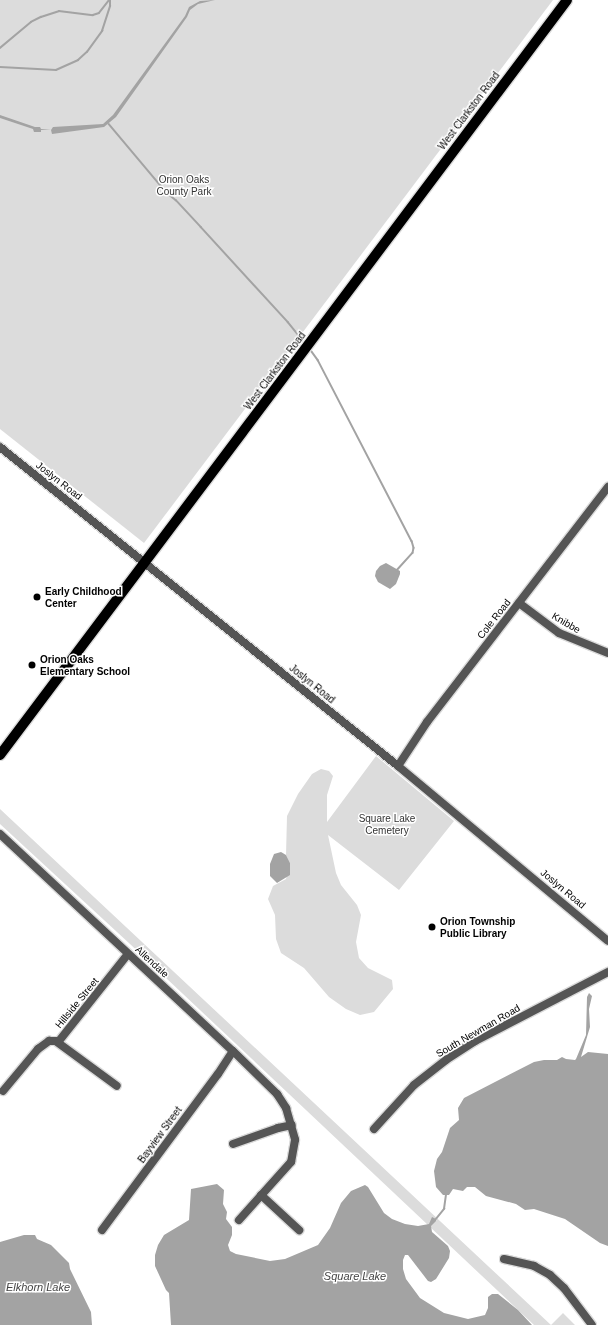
<!DOCTYPE html>
<html>
<head>
<meta charset="utf-8">
<style>
	body { margin:0 }
	#map { position:relative; width:608px; height:1325px; overflow:hidden; background:#fff; font-family:Helvetica,sans-serif }
	div>[style] { position:absolute }
	[style*='--x'] { left:calc(var(--x)*1px); top:calc(var(--y)*1px); width:calc(var(--w)*1px); rotate:calc(var(--a)*1deg) }
	.green>* { inset:0; background:#dcdcdc }
	.water>* { inset:0; background:#a3a3a3 }
	.stream>* { height:1.5px; margin:-0.75px; padding:0 0.75px; transform-origin:0.75px; border-radius:0.75px; background:#a3a3a3 }
	.roads { filter:drop-shadow(1px 0 #dbdbdb) drop-shadow(-1px 0 #dbdbdb) drop-shadow(0 1px #dbdbdb) drop-shadow(0 -1px #dbdbdb) }
	.minor>* { height:8px; margin:-4px; padding:0 4px; transform-origin:4px; border-radius:4px; background:#555 }
	.major>* { height:10px; margin:-5px; padding:0 5px; transform-origin:5px; border-radius:5px; background:#000 }
	.dots>* { width:11px; height:11px; translate:-50% -50%; box-sizing:border-box; border:2px solid #fff; border-radius:50% }
	span { translate:-50% -50%; white-space:nowrap; text-align:center; line-height:1.15; -webkit-text-stroke:3px #fff; paint-order:stroke }
	.street-label { font-size:10px; color:#000 }
	.park-label { font-size:10px; color:#333 }
	.poi-label { font-size:10px; color:#000; font-weight:700 }
	.left { translate:0 -50%; text-align:left }
	.water-label { font-size:11px; color:#444; font-style:italic }
</style>
</head>
<body>
<div id="map">
	<div class="green">
		<div style="clip-path:polygon(0 0,553px 0,144px 543px,0 429px)"></div>
		<div style="clip-path:polygon(376px 756px,454px 821px,399px 890px,328px 835px,336px 873px,341px 885px,357px 905px,361px 915px,356px 942px,359px 958px,368px 968px,392px 980px,393px 989px,374px 1012px,360px 1015px,346px 1009px,329px 997px,304px 968px,281px 953px,276px 939px,275px 915px,268px 899px,273px 886px,286px 879px,290px 863px,286px 855px,287px 816px,298px 794px,312px 774px,321px 769px,329px 771px,333px 776px,327px 795px,327px 822px)"></div>
		<div style="clip-path:polygon(0 809px,551px 1325px,563px 1313px,575px 1325px,534px 1325px,130px 944px,0 824px)"></div>
	</div>
	<div class="water">
		<div style="clip-path:polygon(215px 0,198px 4px,190px 10px,187px 17px,116px 117px,104px 127px,52px 134px,51px 130px,41px 130px,41px 132px,34px 132px,33px 129px,0 118px,0 115px,35px 127px,40px 127px,41px 129px,51px 130px,53px 127px,103px 124px,113px 115px,185px 16px,189px 7px,200px 1px)"></div>
		<div style="clip-path:polygon(386px 563px,400px 571px,400px 574px,396px 584px,390px 589px,378px 582px,375px 576px,376px 571px,380px 566px)"></div>
		<div style="clip-path:polygon(281px 852px,286px 855px,290px 863px,290px 875px,277px 883px,270px 876px,270px 864px,274px 854px)"></div>
		<div style="clip-path:polygon(589px 993px,592px 996px,589px 1009px,590px 1027px,581px 1057px,588px 1052px,608px 1054px,608px 1246px,600px 1243px,565px 1219px,534px 1209px,525px 1210px,516px 1204px,486px 1196px,475px 1187px,467px 1187px,463px 1191px,453px 1189px,449px 1195px,443px 1195px,436px 1187px,434px 1171px,437px 1159px,442px 1152px,450px 1128px,459px 1120px,458px 1108px,464px 1098px,534px 1062px,544px 1060px,557px 1060px,562px 1057px,566px 1059px,575px 1060px,576px 1059px,586px 1035px,587px 997px)"></div>
		<div style="clip-path:polygon(217px 1184px,224px 1190px,223px 1204px,227px 1212px,226px 1219px,232px 1227px,232px 1235px,228px 1245px,230px 1251px,236px 1254px,270px 1261px,285px 1259px,318px 1245px,330px 1228px,341px 1203px,351px 1191px,365px 1185px,368px 1187px,384px 1213px,392px 1219px,405px 1224px,418px 1226px,429px 1224px,432px 1217px,436px 1219px,436px 1221px,431px 1226px,432px 1232px,448px 1246px,450px 1251px,449px 1258px,436px 1279px,431px 1282px,428px 1281px,408px 1255px,405px 1255px,403px 1260px,403px 1269px,406px 1279px,420px 1298px,444px 1313px,468px 1319px,485px 1315px,488px 1308px,488px 1297px,492px 1294px,498px 1294px,518px 1310px,532px 1325px,171px 1325px,169px 1293px,166px 1290px,155px 1266px,155px 1255px,158px 1245px,164px 1235px,189px 1220px,191px 1189px)"></div>
		<div style="clip-path:polygon(24px 1235px,35px 1235px,37px 1239px,51px 1245px,69px 1263px,70px 1269px,91px 1312px,92px 1325px,0 1325px,0 1242px)"></div>
	</div>
	<div class="stream">
		<div style="--x:0;--y:48;--w:40;--a:-40"></div>
		<div style="--x:31;--y:22;--w:11;--a:-27"></div>
		<div style="--x:41;--y:17;--w:19;--a:-18"></div>
		<div style="--x:59;--y:11;--w:34;--a:7"></div>
		<div style="--x:93;--y:15;--w:6;--a:-18"></div>
		<div style="--x:99;--y:13;--w:16;--a:-52"></div>
		<div style="--x:0;--y:67;--w:56;--a:3.1"></div>
		<div style="--x:56;--y:70;--w:24;--a:-24"></div>
		<div style="--x:78;--y:60;--w:12;--a:-42"></div>
		<div style="--x:87;--y:52;--w:26;--a:-54"></div>
		<div style="--x:102;--y:31;--w:26;--a:-72"></div>
		<div style="--x:110;--y:6;--w:6;--a:-90"></div>
		<div style="--x:109;--y:124;--w:89;--a:50"></div>
		<div style="--x:166;--y:192;--w:13;--a:39"></div>
		<div style="--x:176;--y:200;--w:37;--a:47"></div>
		<div style="--x:201;--y:227;--w:129;--a:47.5"></div>
		<div style="--x:288;--y:322;--w:27;--a:51"></div>
		<div style="--x:310;--y:349;--w:14;--a:54"></div>
		<div style="--x:318;--y:360;--w:204;--a:62.6"></div>
		<div style="--x:412;--y:541;--w:7;--a:74"></div>
		<div style="--x:414;--y:548;--w:5;--a:101"></div>
		<div style="--x:413;--y:553;--w:24;--a:132"></div>
		<div style="--x:436;--y:1219;--w:13;--a:-51"></div>
		<div style="--x:444;--y:1209;--w:14;--a:-82"></div>
	</div>
	<div class="roads">
		<div class="minor">
			<div style="--x:0;--y:447;--w:510;--a:38.71"></div>
			<div style="--x:398;--y:766;--w:273;--a:39.8"></div>
			<div style="--x:519;--y:603;--w:50;--a:36.9"></div>
			<div style="--x:559;--y:633;--w:53;--a:22.2"></div>
			<div style="--x:398;--y:766;--w:53;--a:-56.6"></div>
			<div style="--x:427;--y:722;--w:297;--a:-52.4"></div>
			<div style="--x:0;--y:834;--w:318;--a:43"></div>
			<div style="--x:233;--y:1051;--w:62;--a:44.3"></div>
			<div style="--x:277;--y:1094;--w:17;--a:57"></div>
			<div style="--x:286;--y:1108;--w:33;--a:74"></div>
			<div style="--x:295;--y:1140;--w:22;--a:100"></div>
			<div style="--x:291;--y:1162;--w:78;--a:131.9"></div>
			<div style="--x:57;--y:1042;--w:74;--a:36.3"></div>
			<div style="--x:3;--y:1091;--w:55;--a:-50.2"></div>
			<div style="--x:38;--y:1049;--w:14;--a:-36"></div>
			<div style="--x:49;--y:1041;--w:10;--a:0"></div>
			<div style="--x:59;--y:1041;--w:111;--a:-51.6"></div>
			<div style="--x:374;--y:1129;--w:59;--a:-47.7"></div>
			<div style="--x:414;--y:1085;--w:41;--a:-38"></div>
			<div style="--x:446;--y:1060;--w:35;--a:-33"></div>
			<div style="--x:475;--y:1041;--w:150;--a:-27.4"></div>
			<div style="--x:233;--y:1144;--w:48;--a:-19.6"></div>
			<div style="--x:278;--y:1128;--w:14;--a:-12"></div>
			<div style="--x:261;--y:1195;--w:52;--a:42.6"></div>
			<div style="--x:102;--y:1230;--w:194;--a:-53.4"></div>
			<div style="--x:218;--y:1074;--w:27;--a:-57"></div>
			<div style="--x:504;--y:1259;--w:31;--a:13"></div>
			<div style="--x:534;--y:1266;--w:18;--a:29"></div>
			<div style="--x:550;--y:1275;--w:19;--a:43"></div>
			<div style="--x:564;--y:1288;--w:46;--a:52.9"></div>
		</div>
		<div class="major">
			<div style="--x:0;--y:755;--w:944;--a:-53.09"></div>
		</div>
	</div>
	<div class="dots">
		<div style="left:37px;top:597px;background:#000"></div>
		<div style="left:32px;top:665px;background:#000"></div>
		<div style="left:432px;top:927px;background:#000"></div>
	</div>
	<div class="street-label">
		<span style="left:469px;top:111px;rotate:-53deg">West Clarkston Road</span>
		<span style="left:275px;top:371px;rotate:-53deg">West Clarkston Road</span>
		<span style="left:59px;top:481px;rotate:38deg">Joslyn Road</span>
		<span style="left:494px;top:619px;rotate:-52deg">Cole Road</span>
		<span style="left:566px;top:623px;rotate:30deg">Knibbe</span>
		<span style="left:312px;top:684px;rotate:39deg">Joslyn Road</span>
		<span style="left:563px;top:889px;rotate:40deg">Joslyn Road</span>
		<span style="left:152px;top:962px;rotate:43deg">Allendale</span>
		<span style="left:77px;top:1003px;rotate:-51deg">Hillside Street</span>
		<span style="left:478px;top:1031px;rotate:-30deg">South Newman Road</span>
		<span style="left:160px;top:1135px;rotate:-54deg">Bayview Street</span>
	</div>
	<div class="park-label">
		<span style="left:184px;top:185px">Orion Oaks<br>County Park</span>
		<span style="left:387px;top:824px">Square Lake<br>Cemetery</span>
	</div>
	<div class="poi-label">
		<span class="left" style="left:45px;top:597px">Early Childhood<br>Center</span>
		<span class="left" style="left:40px;top:665px">Orion Oaks<br>Elementary School</span>
		<span class="left" style="left:440px;top:927px">Orion Township<br>Public Library</span>
	</div>
	<div class="water-label">
		<span style="left:355px;top:1276px">Square Lake</span>
		<span style="left:38px;top:1287px">Elkhorn Lake</span>
	</div>
</div>
</body>
</html>
